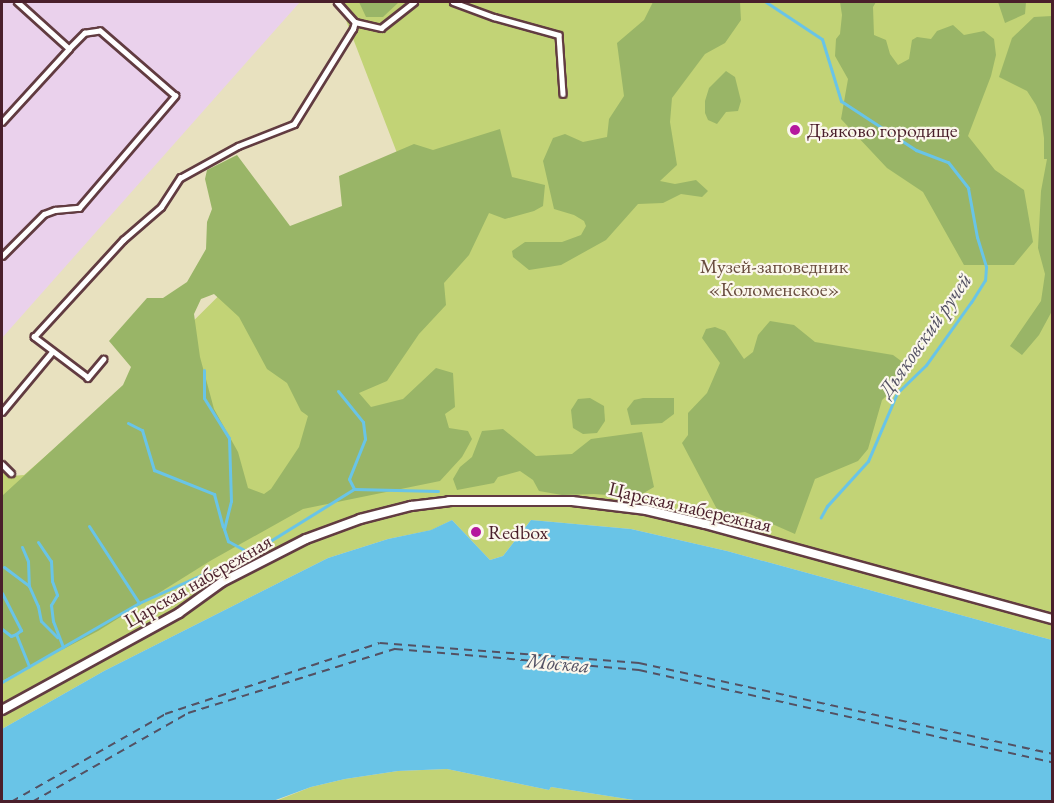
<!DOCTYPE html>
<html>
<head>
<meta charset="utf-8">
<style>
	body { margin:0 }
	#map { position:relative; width:1054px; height:803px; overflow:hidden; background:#e8e1bf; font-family:"EB Garamond",serif }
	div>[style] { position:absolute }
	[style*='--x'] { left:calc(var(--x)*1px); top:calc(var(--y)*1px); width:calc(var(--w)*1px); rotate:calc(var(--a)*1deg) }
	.built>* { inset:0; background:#ead1ec }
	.green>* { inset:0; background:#c2d376 }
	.forest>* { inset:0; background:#99b567 }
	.water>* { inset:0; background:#69c4e7 }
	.stream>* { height:3px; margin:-1.5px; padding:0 1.5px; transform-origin:1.5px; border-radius:1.5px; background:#69c4e7 }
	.ferry>* { height:1.5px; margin-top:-0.75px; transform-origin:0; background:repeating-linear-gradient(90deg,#535163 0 8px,transparent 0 14px) }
	.roads { filter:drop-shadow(2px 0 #623c41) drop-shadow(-2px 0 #623c41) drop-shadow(0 2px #623c41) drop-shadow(0 -2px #623c41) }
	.lane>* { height:4.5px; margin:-2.25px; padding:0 2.25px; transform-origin:2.25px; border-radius:2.25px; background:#fff }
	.street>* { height:8px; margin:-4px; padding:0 4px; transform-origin:4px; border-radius:4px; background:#fff }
	.dots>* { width:16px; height:16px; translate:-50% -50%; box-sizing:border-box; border:3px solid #fbf7ec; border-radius:50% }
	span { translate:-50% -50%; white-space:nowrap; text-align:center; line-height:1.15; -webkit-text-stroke:4.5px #fbf7ec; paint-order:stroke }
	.poi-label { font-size:20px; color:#4a1f2b }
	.left { translate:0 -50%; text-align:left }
	.park-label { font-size:20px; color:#684c3e }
	.street-label { font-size:20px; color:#4a1f2b }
	.water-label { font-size:21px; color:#535163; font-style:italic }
	.frame { position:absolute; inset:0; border:3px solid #4a1f2b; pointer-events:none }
</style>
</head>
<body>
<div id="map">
	<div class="built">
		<div style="clip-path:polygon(2px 2px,300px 2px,2px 338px)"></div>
	</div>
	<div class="green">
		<div style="clip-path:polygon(339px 2px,1052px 2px,1052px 640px,727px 551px,631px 529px,531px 520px,503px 556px,490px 560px,452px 520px,432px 530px,388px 539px,328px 558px,104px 671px,2px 729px,2px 467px,11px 476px,24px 475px,142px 372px,279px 236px,375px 199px,402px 166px)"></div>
		<div style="clip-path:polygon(447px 769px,549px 790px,551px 787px,640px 801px,273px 802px,311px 787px,345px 779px,398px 771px)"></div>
	</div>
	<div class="forest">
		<div style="clip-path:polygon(359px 2px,399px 2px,383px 17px,366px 17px)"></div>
		<div style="clip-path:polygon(653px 2px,740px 2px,741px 20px,725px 43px,705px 54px,672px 98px,670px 122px,677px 165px,660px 181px,675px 184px,696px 180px,708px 191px,702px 197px,681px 194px,663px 203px,638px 204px,606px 240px,561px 265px,529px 270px,513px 257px,512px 251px,525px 242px,562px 242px,581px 235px,586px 226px,584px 221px,574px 215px,554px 209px,543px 161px,553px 138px,565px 134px,583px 142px,607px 137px,609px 119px,624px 96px,617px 43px,644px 20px)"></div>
		<div style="clip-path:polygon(840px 2px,876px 2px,873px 7px,874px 35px,886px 40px,890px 54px,898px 65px,909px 59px,912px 40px,917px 37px,931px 39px,937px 31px,953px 25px,964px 35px,984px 31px,994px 39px,996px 55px,991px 76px,968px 136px,995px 170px,1024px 190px,1033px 242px,1014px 265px,964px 265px,923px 192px,887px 168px,841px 119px,848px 79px,835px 56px,836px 39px,840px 34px,842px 15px)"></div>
		<div style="clip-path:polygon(998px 2px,1026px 2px,1025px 14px,1005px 23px)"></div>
		<div style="clip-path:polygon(1052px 16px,1052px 311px,1039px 335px,1022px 355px,1010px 346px,1041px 301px,1045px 274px,1038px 248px,1041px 191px,1047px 159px,1044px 159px,1044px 138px,1041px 117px,1036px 105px,1027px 91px,999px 77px,1012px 38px,1034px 17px)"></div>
		<div style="clip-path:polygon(726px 71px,735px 77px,741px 101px,738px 111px,726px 112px,717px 124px,708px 120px,705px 113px,705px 101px,709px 88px)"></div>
		<div style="clip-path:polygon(evenodd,500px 129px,512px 177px,545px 185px,543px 206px,534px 211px,505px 219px,489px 213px,469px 255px,444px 283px,446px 305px,419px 334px,387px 381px,359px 393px,371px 407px,403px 399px,436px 368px,453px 373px,455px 407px,445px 414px,449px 428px,468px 431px,472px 439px,462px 457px,440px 481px,303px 509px,210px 561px,98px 631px,2px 681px,2px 496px,123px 385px,131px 367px,109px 341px,147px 298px,163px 298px,187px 282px,206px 249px,207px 222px,212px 209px,205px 179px,207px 170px,237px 155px,290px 226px,342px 206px,339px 176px,414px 144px,433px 150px,500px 129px,214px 294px,239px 317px,267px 369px,287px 383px,301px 411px,308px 416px,299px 447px,271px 489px,264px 494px,248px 488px,238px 452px,214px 409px,200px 357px,194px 314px,201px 299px,214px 294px)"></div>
		<div style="clip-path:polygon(770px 321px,794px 325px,815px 342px,893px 355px,908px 366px,906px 378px,882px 400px,868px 449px,858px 461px,815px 479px,795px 534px,745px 512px,720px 515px,682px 443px,688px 435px,688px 413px,707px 393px,720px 363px,702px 338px,706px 329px,715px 327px,725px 331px,744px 359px,753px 352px,758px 335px)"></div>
		<div style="clip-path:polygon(590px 398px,604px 406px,605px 421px,597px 433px,583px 434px,573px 428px,571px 410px,578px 399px)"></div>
		<div style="clip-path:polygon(643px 398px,674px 398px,674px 414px,662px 423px,631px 425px,627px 409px,634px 400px)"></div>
		<div style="clip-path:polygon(503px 429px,536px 456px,572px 454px,591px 439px,642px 432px,654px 487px,637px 497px,594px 494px,562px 495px,539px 491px,533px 480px,520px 471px,498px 477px,494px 483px,457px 490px,453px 479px,460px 467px,472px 457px,482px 431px)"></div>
	</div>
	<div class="water">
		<div style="clip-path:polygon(452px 520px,490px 560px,503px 556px,531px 520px,631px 529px,727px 551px,1052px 640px,1052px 801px,640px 801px,551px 787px,549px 790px,447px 769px,398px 771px,345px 779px,311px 787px,273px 801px,2px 801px,2px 729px,104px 671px,328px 558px,388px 539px,431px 530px)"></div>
	</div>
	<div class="stream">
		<div style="--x:766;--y:2;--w:67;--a:33.5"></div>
		<div style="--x:822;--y:39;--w:65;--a:73"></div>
		<div style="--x:841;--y:101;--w:90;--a:33.2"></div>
		<div style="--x:916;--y:150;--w:34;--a:21"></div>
		<div style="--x:948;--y:162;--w:33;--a:52"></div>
		<div style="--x:968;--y:188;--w:50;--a:79.6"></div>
		<div style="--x:977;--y:237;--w:31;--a:73"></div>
		<div style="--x:986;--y:267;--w:13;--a:94"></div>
		<div style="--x:985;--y:280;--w:26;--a:122"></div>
		<div style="--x:971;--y:302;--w:77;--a:125.5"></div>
		<div style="--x:926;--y:365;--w:40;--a:136"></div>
		<div style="--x:897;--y:393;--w:74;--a:113.1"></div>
		<div style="--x:868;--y:461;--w:61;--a:132.3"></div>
		<div style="--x:827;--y:506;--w:13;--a:119"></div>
		<div style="--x:204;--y:370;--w:28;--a:90"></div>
		<div style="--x:204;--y:398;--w:47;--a:58"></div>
		<div style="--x:229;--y:438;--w:63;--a:88.2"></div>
		<div style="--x:231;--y:501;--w:29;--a:104"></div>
		<div style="--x:224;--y:529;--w:13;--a:72"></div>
		<div style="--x:228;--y:541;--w:18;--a:29"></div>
		<div style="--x:244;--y:550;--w:7;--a:0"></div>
		<div style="--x:338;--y:391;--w:40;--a:51"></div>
		<div style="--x:363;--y:422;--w:17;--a:83"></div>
		<div style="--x:365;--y:439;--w:43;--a:111.8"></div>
		<div style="--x:349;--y:479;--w:11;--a:63"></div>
		<div style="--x:128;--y:423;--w:16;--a:27"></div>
		<div style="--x:142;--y:430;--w:42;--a:73.3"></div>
		<div style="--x:154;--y:470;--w:65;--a:21.8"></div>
		<div style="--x:214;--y:494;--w:34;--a:75"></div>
		<div style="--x:89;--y:526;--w:92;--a:57"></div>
		<div style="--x:38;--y:542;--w:23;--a:56"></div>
		<div style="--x:51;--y:561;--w:20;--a:87"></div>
		<div style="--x:52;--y:581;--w:15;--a:70"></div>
		<div style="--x:57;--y:595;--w:12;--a:121"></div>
		<div style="--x:51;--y:605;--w:16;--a:83"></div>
		<div style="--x:53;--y:621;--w:28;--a:69"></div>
		<div style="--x:22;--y:547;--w:15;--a:67"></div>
		<div style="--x:28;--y:561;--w:25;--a:88"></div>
		<div style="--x:29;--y:586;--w:22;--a:66"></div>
		<div style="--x:38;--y:606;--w:15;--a:79"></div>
		<div style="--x:41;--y:621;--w:23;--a:45"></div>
		<div style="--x:4;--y:567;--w:31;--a:37"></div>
		<div style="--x:2;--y:593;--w:42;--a:62.8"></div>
		<div style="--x:21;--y:630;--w:6;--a:141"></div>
		<div style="--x:16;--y:634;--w:35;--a:68"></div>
		<div style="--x:2;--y:629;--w:11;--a:38"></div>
		<div style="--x:11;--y:636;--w:5;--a:-22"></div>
		<div style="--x:2;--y:682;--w:158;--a:-30"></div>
		<div style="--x:139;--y:603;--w:126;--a:-24.3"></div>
		<div style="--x:254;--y:551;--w:118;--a:-31.8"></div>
		<div style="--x:354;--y:489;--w:84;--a:1.4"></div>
	</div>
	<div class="ferry">
		<div style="--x:11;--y:802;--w:177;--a:-29.7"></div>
		<div style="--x:165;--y:714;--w:226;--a:-18.3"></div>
		<div style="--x:380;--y:643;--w:260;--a:4.4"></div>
		<div style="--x:639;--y:663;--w:423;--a:12.4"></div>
		<div style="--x:32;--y:802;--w:180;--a:-29.7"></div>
		<div style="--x:188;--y:713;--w:217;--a:-17.2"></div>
		<div style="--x:395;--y:649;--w:245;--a:4.9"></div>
		<div style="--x:639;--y:670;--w:423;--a:12.6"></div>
	</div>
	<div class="roads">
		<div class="lane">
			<div style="--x:337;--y:2;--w:27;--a:48"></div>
			<div style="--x:355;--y:22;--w:27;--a:13"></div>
			<div style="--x:381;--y:28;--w:42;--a:-38.2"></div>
			<div style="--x:453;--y:2;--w:44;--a:20.1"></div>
			<div style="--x:494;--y:17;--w:67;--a:15.5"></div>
			<div style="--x:559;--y:35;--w:59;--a:86.1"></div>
			<div style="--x:2;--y:122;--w:99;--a:-47.5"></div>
			<div style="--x:2;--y:256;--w:59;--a:-45"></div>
			<div style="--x:44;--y:214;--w:12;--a:-20"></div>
			<div style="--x:55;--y:210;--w:24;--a:-5"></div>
			<div style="--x:79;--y:208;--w:148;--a:-49.4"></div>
			<div style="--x:175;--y:96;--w:99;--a:-139.1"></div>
			<div style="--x:100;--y:31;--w:15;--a:172"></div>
			<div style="--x:85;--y:33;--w:23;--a:135"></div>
			<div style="--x:69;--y:49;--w:70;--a:-137.9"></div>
			<div style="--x:104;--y:359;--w:25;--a:130"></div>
			<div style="--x:88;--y:378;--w:68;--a:-142.8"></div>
			<div style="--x:34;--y:337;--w:132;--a:-47.5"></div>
			<div style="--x:123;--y:240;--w:50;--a:-41"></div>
			<div style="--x:161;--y:207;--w:35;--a:-57"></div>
			<div style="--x:180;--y:178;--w:66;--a:-28.9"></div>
			<div style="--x:238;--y:146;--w:60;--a:-21.4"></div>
			<div style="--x:294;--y:124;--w:112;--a:-58.2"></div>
			<div style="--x:353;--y:29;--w:7;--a:-74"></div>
			<div style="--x:2;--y:412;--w:78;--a:-50.2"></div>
			<div style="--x:2;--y:464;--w:13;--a:45"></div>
		</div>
		<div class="street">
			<div style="--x:2;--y:710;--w:202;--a:-28.7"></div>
			<div style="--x:179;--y:613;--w:53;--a:-35.8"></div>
			<div style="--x:222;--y:582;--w:94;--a:-27.1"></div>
			<div style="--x:306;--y:539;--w:58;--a:-20.3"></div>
			<div style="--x:360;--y:519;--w:53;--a:-14.3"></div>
			<div style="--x:411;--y:506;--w:38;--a:-7"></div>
			<div style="--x:449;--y:501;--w:123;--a:0"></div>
			<div style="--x:572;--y:501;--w:75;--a:6.9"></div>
			<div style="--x:646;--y:510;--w:61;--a:13.3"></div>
			<div style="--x:705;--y:524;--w:360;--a:15.3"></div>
		</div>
	</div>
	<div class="dots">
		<div style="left:795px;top:130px;background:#b5179e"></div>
		<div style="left:476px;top:532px;background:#b5179e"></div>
	</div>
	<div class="poi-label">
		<span class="left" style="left:807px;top:130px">Дьяково городище</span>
		<span class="left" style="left:488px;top:532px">Redbox</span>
	</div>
	<div class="park-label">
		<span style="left:774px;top:278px">Музей-заповедник<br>«Коломенское»</span>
	</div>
	<div class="street-label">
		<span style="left:690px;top:507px;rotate:13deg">Царская набережная</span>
		<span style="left:198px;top:581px;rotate:-30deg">Царская набережная</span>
	</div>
	<div class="water-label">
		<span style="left:925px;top:335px;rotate:-55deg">Дьяковский ручей</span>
		<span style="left:558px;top:663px;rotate:5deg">Москва</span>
	</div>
	<div class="frame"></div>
</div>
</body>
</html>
